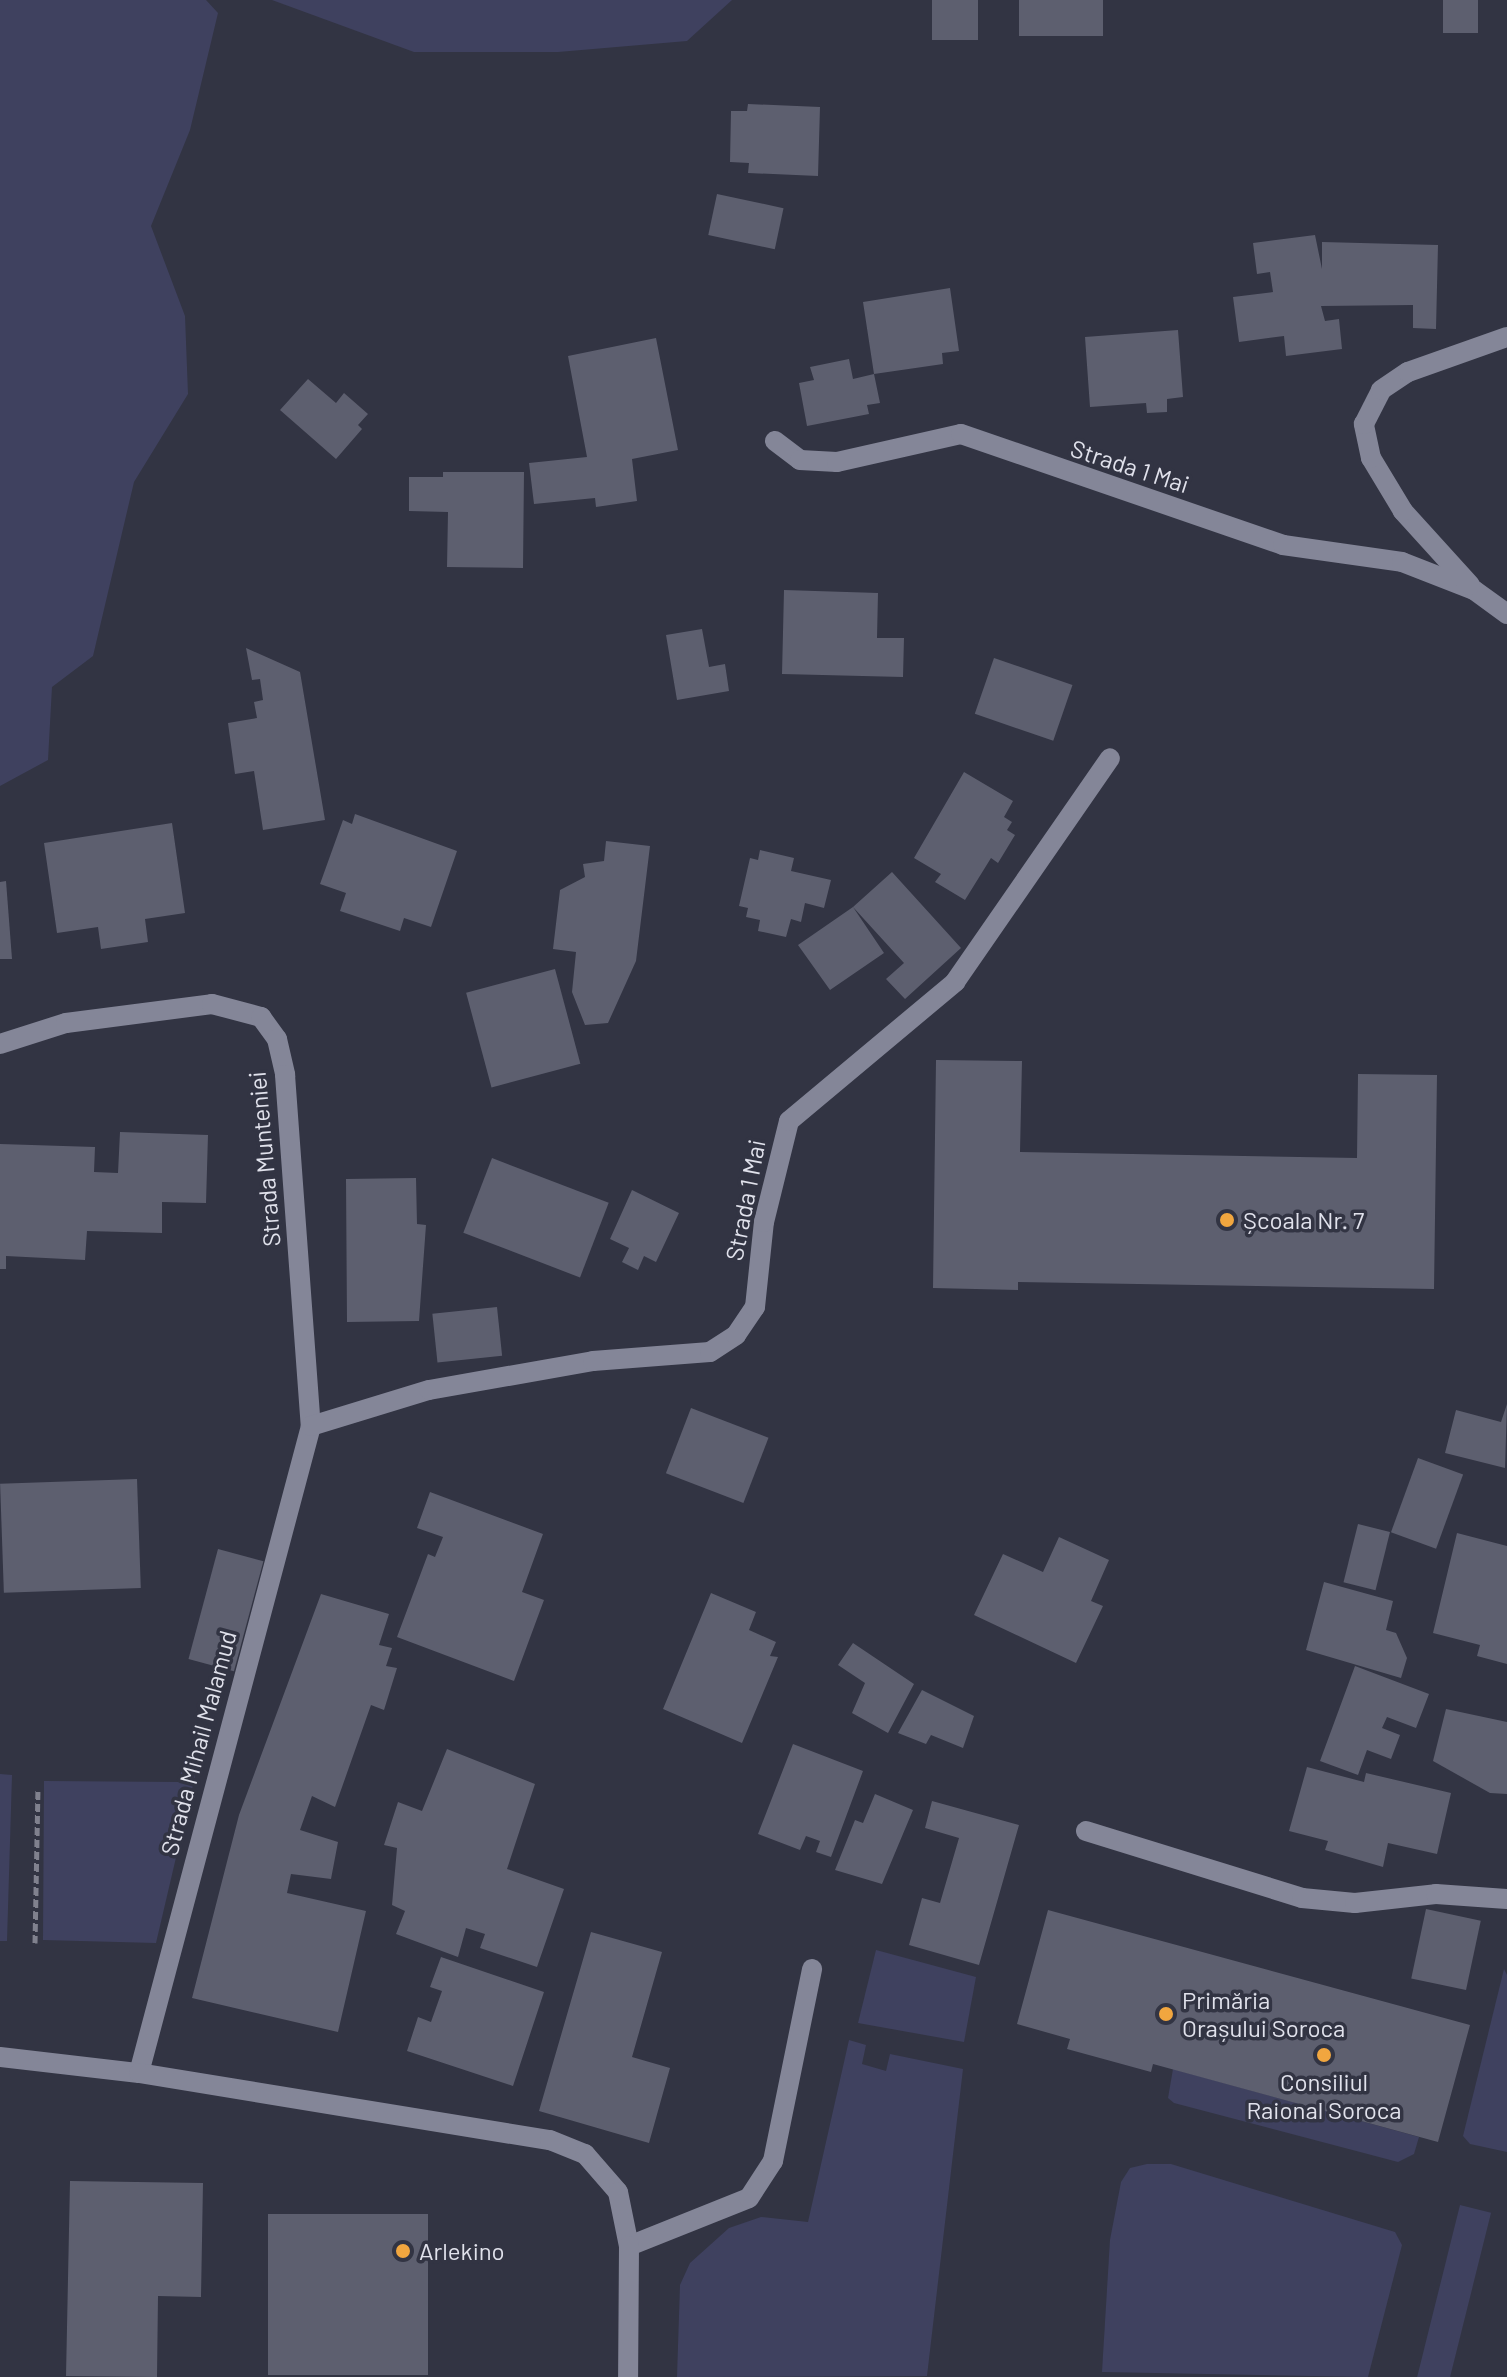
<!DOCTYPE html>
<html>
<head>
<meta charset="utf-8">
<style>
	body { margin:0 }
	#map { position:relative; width:1507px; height:2377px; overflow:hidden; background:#323443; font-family:Barlow,sans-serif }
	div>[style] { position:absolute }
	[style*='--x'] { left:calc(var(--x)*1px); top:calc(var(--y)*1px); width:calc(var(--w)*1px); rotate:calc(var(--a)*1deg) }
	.green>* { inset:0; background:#3f415f; transform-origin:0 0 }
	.building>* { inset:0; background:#5d5f6f; transform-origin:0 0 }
	.path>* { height:5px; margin-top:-2.5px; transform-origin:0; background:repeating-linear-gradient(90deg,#80818e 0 8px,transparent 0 12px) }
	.service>* { height:20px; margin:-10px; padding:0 10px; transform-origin:10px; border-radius:10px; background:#848698 }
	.minor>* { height:20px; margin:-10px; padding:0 10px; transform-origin:10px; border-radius:10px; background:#848698 }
	.dots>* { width:22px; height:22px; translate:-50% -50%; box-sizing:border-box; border:4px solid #323443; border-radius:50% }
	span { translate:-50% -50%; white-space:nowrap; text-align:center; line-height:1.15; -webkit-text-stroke:7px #323443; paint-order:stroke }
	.street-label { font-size:24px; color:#e1e2ec }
	.poi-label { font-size:24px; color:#e1e2ec }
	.left { translate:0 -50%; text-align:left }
</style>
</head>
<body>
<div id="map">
	<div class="green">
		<div style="clip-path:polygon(0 0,206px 0,218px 13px,190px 130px,151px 226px,185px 316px,188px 394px,134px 482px,93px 656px,52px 687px,48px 760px,0 786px)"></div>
		<div style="clip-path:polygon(272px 0,732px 0,687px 41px,558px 52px,414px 52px)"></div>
		<div style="clip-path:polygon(185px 1753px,200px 1755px,156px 1943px,43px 1940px,44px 1781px,179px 1782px)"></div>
		<div style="clip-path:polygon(0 1774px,12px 1775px,7px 1941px,0 1941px)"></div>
		<div style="clip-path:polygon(876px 1950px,976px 1977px,964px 2042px,858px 2023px)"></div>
		<div style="clip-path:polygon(1504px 1969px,1507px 1975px,1507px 2152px,1470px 2144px,1463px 2136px)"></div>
		<div style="clip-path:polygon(849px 2040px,866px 2045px,862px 2064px,886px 2071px,890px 2054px,963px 2069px,927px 2376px,677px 2377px,680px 2285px,690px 2263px,729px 2228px,761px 2217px,808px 2222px)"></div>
		<div style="clip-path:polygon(1173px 2069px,1419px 2137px,1414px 2154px,1398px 2162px,1174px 2103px,1168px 2098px)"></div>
		<div style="clip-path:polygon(1147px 2164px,1171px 2164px,1395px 2232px,1402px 2245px,1368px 2377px,1102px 2372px,1110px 2240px,1121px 2182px,1130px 2168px)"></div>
		<div style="left:1460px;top:2205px;width:32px;height:178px;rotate:14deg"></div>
	</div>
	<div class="building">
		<div style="left:932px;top:0;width:46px;height:40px"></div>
		<div style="left:1019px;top:0;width:84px;height:36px"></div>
		<div style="left:1443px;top:0;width:35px;height:33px"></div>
		<div style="clip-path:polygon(748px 104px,820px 107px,818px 176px,748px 173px,749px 163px,730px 162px,731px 111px,747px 111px)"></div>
		<div style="left:717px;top:194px;width:68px;height:42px;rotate:12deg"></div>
		<div style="clip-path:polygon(1315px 235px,1322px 269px,1322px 242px,1438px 245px,1436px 329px,1413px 328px,1413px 305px,1321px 306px,1325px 321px,1339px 319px,1342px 349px,1286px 356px,1284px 336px,1239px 342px,1233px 297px,1273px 292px,1270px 272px,1257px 274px,1253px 243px)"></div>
		<div style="clip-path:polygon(950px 288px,959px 351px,942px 353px,943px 364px,874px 374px,863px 302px)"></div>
		<div style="clip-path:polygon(1178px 330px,1183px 397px,1167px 399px,1167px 412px,1147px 413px,1146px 403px,1090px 407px,1085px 337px)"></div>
		<div style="clip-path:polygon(656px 338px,678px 450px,632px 459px,637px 501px,596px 507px,595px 498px,534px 504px,529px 463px,587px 457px,568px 356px)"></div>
		<div style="clip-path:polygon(849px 359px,853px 379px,874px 374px,880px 403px,867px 405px,869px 414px,807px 426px,799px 383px,814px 380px,810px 367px)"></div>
		<div style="clip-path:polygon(308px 379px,336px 403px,344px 393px,368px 414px,358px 425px,362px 429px,336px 459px,280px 410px)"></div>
		<div style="clip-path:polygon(443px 472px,524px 472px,523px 568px,447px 567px,448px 512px,409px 511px,409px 477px,443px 477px)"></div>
		<div style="clip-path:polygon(784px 590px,878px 593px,877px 638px,904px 638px,903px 677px,782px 674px)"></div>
		<div style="clip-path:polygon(702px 629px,709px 667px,725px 664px,729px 691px,677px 700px,666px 635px)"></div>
		<div style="clip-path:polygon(246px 648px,300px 672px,325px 820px,263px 830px,254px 771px,235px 774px,228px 723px,257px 718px,254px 702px,263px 700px,260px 679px,252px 680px)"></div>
		<div style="left:994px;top:658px;width:83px;height:59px;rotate:19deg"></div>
		<div style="clip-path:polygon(964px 772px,1013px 801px,1004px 817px,1012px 822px,1007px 830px,1015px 835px,998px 863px,991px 858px,965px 900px,935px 882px,941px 874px,914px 858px)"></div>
		<div style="clip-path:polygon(355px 814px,457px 851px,431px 927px,404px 918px,400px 931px,340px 911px,346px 893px,320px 884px,343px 820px,352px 824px)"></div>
		<div style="clip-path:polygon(172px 823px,185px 913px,145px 919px,148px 942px,101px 949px,98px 927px,57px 933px,44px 843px)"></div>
		<div style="clip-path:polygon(606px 841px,650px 846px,636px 961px,608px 1023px,585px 1025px,572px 992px,576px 952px,553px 949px,560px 890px,585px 877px,583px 864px,604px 861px)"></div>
		<div style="clip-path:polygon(760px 850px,794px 858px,791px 871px,831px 880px,824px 908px,805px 903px,801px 922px,791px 919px,786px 937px,758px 931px,760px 920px,746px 917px,748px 908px,739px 906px,750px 858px,758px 860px)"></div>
		<div style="clip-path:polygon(892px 872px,961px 948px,905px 999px,886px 979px,904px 963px,853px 907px,884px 953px,830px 990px,798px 945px,853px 907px)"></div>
		<div style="clip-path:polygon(6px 881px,12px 959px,0 959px,0 882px)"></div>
		<div style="left:555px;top:969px;width:98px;height:92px;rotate:75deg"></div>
		<div style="clip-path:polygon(936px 1060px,1022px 1061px,1020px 1152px,1357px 1158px,1358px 1074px,1437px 1075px,1434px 1289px,1018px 1282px,1018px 1290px,933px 1288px)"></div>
		<div style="clip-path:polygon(120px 1132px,208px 1135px,206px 1203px,162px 1202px,162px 1233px,87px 1231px,85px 1260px,6px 1256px,6px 1269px,0 1269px,0 1144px,95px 1147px,94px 1172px,118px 1173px)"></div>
		<div style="left:492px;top:1158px;width:125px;height:80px;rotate:21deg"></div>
		<div style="clip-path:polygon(416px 1178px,417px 1224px,426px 1225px,419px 1321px,347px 1322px,346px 1179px)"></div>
		<div style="clip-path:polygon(632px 1190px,679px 1213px,656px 1262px,644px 1256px,638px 1270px,622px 1262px,629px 1248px,610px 1239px)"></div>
		<div style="left:497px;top:1307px;width:49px;height:65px;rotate:84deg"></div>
		<div style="clip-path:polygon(1507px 1404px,1505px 1468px,1445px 1453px,1456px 1410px,1501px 1422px)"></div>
		<div style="left:691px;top:1408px;width:83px;height:70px;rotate:21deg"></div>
		<div style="left:1418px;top:1458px;width:48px;height:79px;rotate:20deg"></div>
		<div style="left:137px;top:1479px;width:109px;height:137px;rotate:88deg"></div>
		<div style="clip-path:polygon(430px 1492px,543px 1534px,522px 1592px,544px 1600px,514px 1681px,397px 1637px,428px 1554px,435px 1557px,443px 1537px,417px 1528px)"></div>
		<div style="left:1358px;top:1524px;width:33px;height:60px;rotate:14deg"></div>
		<div style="clip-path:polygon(1457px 1533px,1507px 1546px,1507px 1664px,1477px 1656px,1480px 1645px,1433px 1633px)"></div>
		<div style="clip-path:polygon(1059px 1537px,1109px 1560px,1091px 1601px,1103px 1606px,1076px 1663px,974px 1615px,1003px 1554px,1043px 1572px)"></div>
		<div style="left:218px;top:1549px;width:47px;height:114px;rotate:15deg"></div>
		<div style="clip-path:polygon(1324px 1582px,1393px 1601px,1386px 1630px,1396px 1633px,1407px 1658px,1401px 1678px,1306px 1650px)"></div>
		<div style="clip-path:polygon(711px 1593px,756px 1612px,749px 1630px,776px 1642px,770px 1656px,778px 1657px,742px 1743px,663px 1709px)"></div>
		<div style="clip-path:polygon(321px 1594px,389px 1614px,379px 1645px,392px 1648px,386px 1666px,397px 1668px,384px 1710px,371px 1705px,335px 1807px,312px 1796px,300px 1830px,338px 1842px,331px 1879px,291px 1874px,287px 1893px,366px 1911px,338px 2032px,192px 1998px,239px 1815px)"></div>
		<div style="clip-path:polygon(853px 1643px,914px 1684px,888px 1733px,852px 1713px,865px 1683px,838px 1665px)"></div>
		<div style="clip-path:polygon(1355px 1666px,1429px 1694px,1416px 1728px,1387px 1717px,1382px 1728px,1400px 1735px,1391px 1759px,1367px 1750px,1358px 1775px,1320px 1761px)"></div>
		<div style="clip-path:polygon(922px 1690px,974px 1716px,963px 1748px,931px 1735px,926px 1744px,898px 1733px)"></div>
		<div style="clip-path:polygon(1446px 1709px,1507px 1722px,1507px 1794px,1490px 1793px,1433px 1761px)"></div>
		<div style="clip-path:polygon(793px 1744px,863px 1771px,831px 1857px,816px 1852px,820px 1841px,806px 1836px,800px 1850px,758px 1834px)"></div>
		<div style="clip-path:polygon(447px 1749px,535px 1784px,507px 1869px,564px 1889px,537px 1967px,480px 1948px,485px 1934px,466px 1928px,458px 1957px,396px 1934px,405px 1911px,392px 1905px,397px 1848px,384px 1845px,398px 1802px,422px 1811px)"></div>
		<div style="clip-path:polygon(1307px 1767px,1364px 1782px,1366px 1773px,1451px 1793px,1437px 1854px,1388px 1843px,1383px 1867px,1325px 1850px,1328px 1841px,1289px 1831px)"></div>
		<div style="clip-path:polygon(875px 1794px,913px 1810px,882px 1884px,835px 1870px,855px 1820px,863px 1823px)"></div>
		<div style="clip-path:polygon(932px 1801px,1019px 1825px,979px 1965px,909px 1945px,922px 1898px,940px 1903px,959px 1838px,925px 1828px)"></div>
		<div style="left:1426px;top:1909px;width:56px;height:71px;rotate:12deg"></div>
		<div style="clip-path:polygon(1048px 1910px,1470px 2025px,1438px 2142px,1153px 2064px,1151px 2072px,1067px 2049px,1070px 2039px,1017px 2024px)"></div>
		<div style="clip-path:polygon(591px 1932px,662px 1952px,632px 2057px,670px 2068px,649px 2143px,539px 2111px)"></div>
		<div style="clip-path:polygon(441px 1957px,544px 1992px,513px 2086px,407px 2051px,418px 2017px,431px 2022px,442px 1991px,430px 1987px)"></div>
		<div style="clip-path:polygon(70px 2181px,203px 2183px,201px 2297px,158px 2296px,157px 2377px,66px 2376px)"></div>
		<div style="left:268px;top:2214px;width:160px;height:161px"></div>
	</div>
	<div class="path">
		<div style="--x:35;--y:1943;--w:153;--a:-88.9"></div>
	</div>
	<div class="service">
		<div style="--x:1086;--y:1831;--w:226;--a:17.2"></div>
		<div style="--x:1302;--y:1898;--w:53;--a:5.4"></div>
		<div style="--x:1355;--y:1903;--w:81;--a:-6.3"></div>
		<div style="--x:1436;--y:1894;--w:71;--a:4"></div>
		<div style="--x:629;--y:2246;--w:129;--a:-21.8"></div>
		<div style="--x:749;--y:2198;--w:44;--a:-57"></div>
		<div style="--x:773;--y:2161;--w:196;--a:-78.5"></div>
	</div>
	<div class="minor">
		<div style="--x:775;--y:441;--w:31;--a:37"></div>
		<div style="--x:800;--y:460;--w:37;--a:3"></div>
		<div style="--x:837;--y:462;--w:127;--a:-12.7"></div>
		<div style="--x:961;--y:434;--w:341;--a:19"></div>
		<div style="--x:1283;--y:545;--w:120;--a:8.1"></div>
		<div style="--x:1402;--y:562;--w:77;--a:21.3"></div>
		<div style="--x:1474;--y:590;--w:41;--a:36"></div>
		<div style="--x:1470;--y:585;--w:100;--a:-132.2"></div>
		<div style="--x:1403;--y:511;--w:62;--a:-121.1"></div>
		<div style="--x:1371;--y:458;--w:35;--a:-102"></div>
		<div style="--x:1364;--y:424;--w:38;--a:-63"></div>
		<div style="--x:1381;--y:390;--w:32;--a:-34"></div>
		<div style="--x:1408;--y:372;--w:105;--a:-19.5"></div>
		<div style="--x:0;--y:1044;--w:69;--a:-17.7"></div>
		<div style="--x:66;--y:1023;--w:147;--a:-7.4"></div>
		<div style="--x:212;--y:1004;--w:51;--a:14.9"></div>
		<div style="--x:261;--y:1017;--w:27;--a:54"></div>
		<div style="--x:277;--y:1039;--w:37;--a:77"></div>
		<div style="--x:285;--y:1075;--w:352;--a:85.8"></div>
		<div style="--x:311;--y:1426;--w:669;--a:104.89"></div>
		<div style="--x:311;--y:1426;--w:123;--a:-17"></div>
		<div style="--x:429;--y:1390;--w:167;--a:-10"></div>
		<div style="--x:593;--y:1361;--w:117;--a:-4.4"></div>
		<div style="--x:710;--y:1352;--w:31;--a:-33"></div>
		<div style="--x:736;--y:1335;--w:34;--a:-56"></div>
		<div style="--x:755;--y:1307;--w:85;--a:-84"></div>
		<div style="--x:764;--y:1222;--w:104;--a:-76.1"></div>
		<div style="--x:789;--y:1121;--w:217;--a:-39.9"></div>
		<div style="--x:955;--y:982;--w:272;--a:-55.3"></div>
		<div style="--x:0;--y:2057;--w:140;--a:6.6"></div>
		<div style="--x:139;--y:2073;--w:416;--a:9.3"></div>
		<div style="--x:550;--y:2140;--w:38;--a:22"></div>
		<div style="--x:585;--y:2154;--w:50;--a:49"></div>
		<div style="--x:618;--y:2192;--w:55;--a:78.5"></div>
		<div style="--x:629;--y:2246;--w:131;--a:90.4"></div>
	</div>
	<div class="dots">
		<div style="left:1227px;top:1220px;background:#f1a63f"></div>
		<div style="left:1166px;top:2014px;background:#f1a63f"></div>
		<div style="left:1324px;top:2055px;background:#f1a63f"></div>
		<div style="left:403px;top:2251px;background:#f1a63f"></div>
	</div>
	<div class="street-label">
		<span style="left:1130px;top:466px;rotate:18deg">Strada 1 Mai</span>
		<span style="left:264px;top:1159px;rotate:-95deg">Strada Munteniei</span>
		<span style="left:745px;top:1200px;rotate:-79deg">Strada 1 Mai</span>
		<span style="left:198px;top:1743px;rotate:-75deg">Strada Mihail Malamud</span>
	</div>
	<div class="poi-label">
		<span class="left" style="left:1243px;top:1220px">Școala Nr. 7</span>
		<span class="left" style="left:1182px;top:2014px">Primăria<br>Orașului Soroca</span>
		<span style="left:1324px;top:2096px">Consiliul<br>Raional Soroca</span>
		<span class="left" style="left:419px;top:2251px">Arlekino</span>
	</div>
</div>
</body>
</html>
